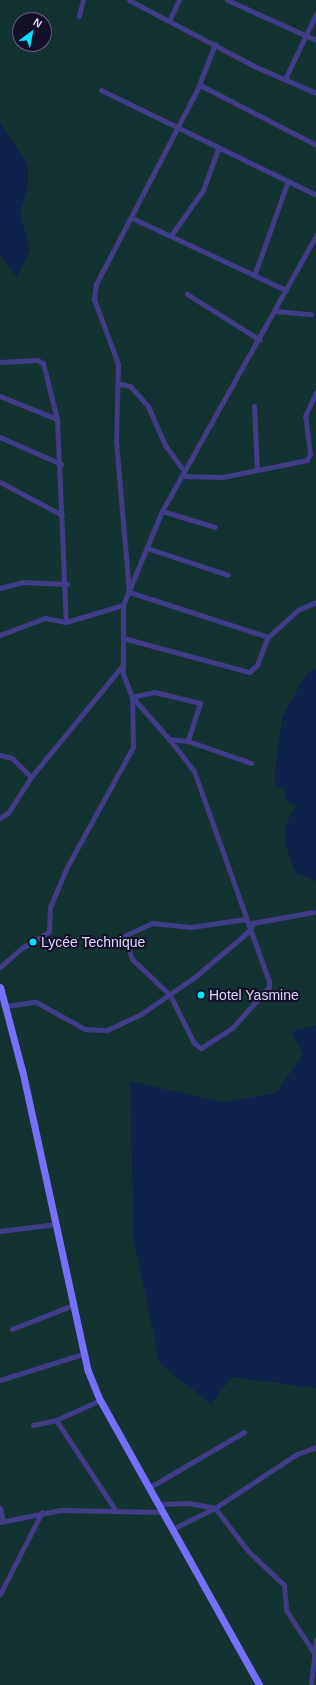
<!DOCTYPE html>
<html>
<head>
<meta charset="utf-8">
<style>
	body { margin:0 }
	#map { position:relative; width:316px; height:1685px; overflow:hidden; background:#151029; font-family:Helvetica,sans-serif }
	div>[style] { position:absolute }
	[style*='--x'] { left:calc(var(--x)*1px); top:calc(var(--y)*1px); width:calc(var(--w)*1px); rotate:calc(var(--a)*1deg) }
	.green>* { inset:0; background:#133332 }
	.water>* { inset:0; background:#0d234b }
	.street>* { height:5px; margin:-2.5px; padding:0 2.5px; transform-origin:2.5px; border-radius:2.5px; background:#403c87 }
	.secondary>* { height:7px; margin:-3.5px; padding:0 3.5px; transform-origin:3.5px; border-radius:3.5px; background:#7671fd }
	.dots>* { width:11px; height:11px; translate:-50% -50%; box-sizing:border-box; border:2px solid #151029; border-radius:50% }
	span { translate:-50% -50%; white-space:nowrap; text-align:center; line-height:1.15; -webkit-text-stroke:4px #151029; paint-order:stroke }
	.poi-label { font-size:14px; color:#ddd8ff }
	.left { translate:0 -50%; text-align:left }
	.north { position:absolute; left:12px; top:12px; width:40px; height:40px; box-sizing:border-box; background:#151029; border:1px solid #65607f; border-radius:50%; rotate:32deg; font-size:11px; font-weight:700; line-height:16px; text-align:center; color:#ddd8ff }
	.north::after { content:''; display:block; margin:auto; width:14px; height:18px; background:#07e0fc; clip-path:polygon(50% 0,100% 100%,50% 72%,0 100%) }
</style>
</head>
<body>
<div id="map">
	<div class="green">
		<div style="clip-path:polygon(evenodd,0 0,316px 0,316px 1685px,0 1685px,0 0,20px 20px,44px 20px,44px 44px,20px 44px,20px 20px)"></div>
	</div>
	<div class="water">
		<div style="clip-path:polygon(0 123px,28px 165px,28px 186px,20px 213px,30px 250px,17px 277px,0 255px)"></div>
		<div style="clip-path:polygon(316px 669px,316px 881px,296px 873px,286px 846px,286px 824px,296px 805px,286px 801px,285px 789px,275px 788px,275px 772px,282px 718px,307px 672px)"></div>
		<div style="clip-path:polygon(316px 1025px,316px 1388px,232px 1377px,211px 1404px,160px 1364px,134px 1242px,130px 1081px,222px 1102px,276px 1093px,303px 1054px,291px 1032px)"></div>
	</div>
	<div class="street">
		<div style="--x:129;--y:0;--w:141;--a:27.8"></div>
		<div style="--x:254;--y:66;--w:68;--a:23.5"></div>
		<div style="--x:227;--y:0;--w:98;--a:24.2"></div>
		<div style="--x:79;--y:16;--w:16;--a:-76"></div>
		<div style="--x:170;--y:19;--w:21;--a:-65"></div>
		<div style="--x:215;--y:44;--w:49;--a:111.4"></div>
		<div style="--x:197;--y:90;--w:219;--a:117.5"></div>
		<div style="--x:96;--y:284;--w:15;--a:98"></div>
		<div style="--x:94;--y:299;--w:69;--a:69.7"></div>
		<div style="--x:118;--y:364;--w:77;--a:91.5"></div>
		<div style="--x:116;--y:441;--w:152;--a:85.1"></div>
		<div style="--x:129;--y:592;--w:146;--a:17.9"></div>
		<div style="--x:285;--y:79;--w:72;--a:-64.5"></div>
		<div style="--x:200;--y:85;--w:131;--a:27.3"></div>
		<div style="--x:101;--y:90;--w:239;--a:26"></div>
		<div style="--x:132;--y:218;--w:170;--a:25.1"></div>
		<div style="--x:172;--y:234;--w:54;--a:-54.8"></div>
		<div style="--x:203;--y:190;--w:44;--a:-69.9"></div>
		<div style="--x:255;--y:273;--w:98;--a:-70.3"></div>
		<div style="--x:187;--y:294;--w:86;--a:32.2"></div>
		<div style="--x:275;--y:311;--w:36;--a:5"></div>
		<div style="--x:0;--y:362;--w:37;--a:-3"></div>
		<div style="--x:37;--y:360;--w:7;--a:27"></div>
		<div style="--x:43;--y:363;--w:58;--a:76"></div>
		<div style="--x:120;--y:384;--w:10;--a:11"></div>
		<div style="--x:130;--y:386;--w:27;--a:48"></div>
		<div style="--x:148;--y:406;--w:43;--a:66.4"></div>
		<div style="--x:165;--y:445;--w:32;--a:54"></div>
		<div style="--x:0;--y:396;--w:61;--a:22"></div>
		<div style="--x:57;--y:419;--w:203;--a:87.5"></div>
		<div style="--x:254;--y:406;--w:64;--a:87.3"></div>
		<div style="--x:0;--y:437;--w:67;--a:23.9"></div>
		<div style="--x:181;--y:476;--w:41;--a:1.4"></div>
		<div style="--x:222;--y:477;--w:87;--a:-11.3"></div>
		<div style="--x:307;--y:460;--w:7;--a:-63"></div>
		<div style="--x:310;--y:454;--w:38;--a:-97"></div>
		<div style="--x:305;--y:416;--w:26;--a:-65"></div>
		<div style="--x:0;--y:482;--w:70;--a:28"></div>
		<div style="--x:162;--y:511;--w:55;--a:16.8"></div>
		<div style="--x:147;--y:548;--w:85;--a:18.4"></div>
		<div style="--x:0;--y:588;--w:23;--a:-15"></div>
		<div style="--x:22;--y:582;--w:45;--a:2.5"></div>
		<div style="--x:123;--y:605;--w:69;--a:90"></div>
		<div style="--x:123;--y:674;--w:25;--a:69"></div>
		<div style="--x:132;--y:697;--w:23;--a:-13"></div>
		<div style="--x:154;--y:692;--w:47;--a:13.4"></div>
		<div style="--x:200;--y:703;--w:40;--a:108"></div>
		<div style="--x:0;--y:635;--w:48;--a:-20.7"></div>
		<div style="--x:45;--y:618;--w:21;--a:11"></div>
		<div style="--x:66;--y:622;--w:59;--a:-16.6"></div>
		<div style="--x:123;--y:605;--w:102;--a:-67.5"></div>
		<div style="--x:162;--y:511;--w:316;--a:-60.8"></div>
		<div style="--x:123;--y:638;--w:131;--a:15.1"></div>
		<div style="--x:249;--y:672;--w:11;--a:-41"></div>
		<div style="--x:257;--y:665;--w:30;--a:-69"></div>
		<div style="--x:268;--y:637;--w:40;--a:-42"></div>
		<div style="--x:298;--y:610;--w:20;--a:-24"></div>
		<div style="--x:132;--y:697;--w:56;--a:48.6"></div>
		<div style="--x:169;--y:739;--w:19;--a:6"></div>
		<div style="--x:188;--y:741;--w:67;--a:19.2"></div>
		<div style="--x:169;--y:739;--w:41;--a:52"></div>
		<div style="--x:194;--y:771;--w:224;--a:70.4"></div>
		<div style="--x:269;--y:982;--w:5;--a:90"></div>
		<div style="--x:269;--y:987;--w:55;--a:132.1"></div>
		<div style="--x:232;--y:1028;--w:37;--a:147"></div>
		<div style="--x:201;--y:1048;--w:9;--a:-144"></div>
		<div style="--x:194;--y:1043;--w:54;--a:-116.6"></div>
		<div style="--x:170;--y:995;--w:52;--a:-136.5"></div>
		<div style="--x:132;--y:959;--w:24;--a:-109"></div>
		<div style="--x:124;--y:936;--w:31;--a:-25"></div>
		<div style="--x:152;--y:923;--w:39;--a:6"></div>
		<div style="--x:191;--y:927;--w:55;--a:-8.4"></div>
		<div style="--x:0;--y:755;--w:12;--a:14"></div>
		<div style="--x:12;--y:758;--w:27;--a:45"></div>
		<div style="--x:0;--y:818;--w:9;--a:-32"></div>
		<div style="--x:8;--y:813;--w:43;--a:-57.4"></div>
		<div style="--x:31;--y:777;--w:145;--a:-50.6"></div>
		<div style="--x:0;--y:967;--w:29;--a:-41"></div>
		<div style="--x:22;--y:948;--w:31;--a:-31"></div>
		<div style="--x:49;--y:932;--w:25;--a:-88"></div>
		<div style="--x:50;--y:907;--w:43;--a:-67"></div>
		<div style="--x:67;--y:867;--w:137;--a:-61.2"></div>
		<div style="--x:133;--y:747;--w:50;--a:-91.1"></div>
		<div style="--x:6;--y:1006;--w:30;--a:-8"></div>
		<div style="--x:36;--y:1002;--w:56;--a:28.9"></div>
		<div style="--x:85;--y:1029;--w:22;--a:3"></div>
		<div style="--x:107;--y:1030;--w:38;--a:-25"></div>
		<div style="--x:141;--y:1014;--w:67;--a:-34.6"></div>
		<div style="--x:196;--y:976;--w:71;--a:-40.4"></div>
		<div style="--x:250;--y:930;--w:8;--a:-67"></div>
		<div style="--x:253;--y:923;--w:61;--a:-10.4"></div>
		<div style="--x:0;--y:1231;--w:57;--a:-7"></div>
		<div style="--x:12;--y:1329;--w:66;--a:-21.5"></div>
		<div style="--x:0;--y:1380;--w:87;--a:-17.4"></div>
		<div style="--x:56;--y:1420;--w:109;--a:56.6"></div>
		<div style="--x:33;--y:1425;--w:24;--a:-12"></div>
		<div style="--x:56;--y:1420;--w:48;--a:-24.4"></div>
		<div style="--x:150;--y:1487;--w:109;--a:-30.3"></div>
		<div style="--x:158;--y:1504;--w:30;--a:-2"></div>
		<div style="--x:188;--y:1503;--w:27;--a:10"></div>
		<div style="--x:215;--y:1508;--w:54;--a:52.5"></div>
		<div style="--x:248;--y:1551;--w:50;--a:43.4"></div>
		<div style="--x:284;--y:1585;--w:25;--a:85"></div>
		<div style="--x:286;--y:1610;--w:51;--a:56.9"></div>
		<div style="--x:0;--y:1508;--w:13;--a:77"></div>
		<div style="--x:0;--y:1522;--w:62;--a:-11.1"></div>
		<div style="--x:61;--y:1510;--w:102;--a:1.1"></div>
		<div style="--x:172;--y:1529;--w:48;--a:-26"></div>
		<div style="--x:215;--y:1508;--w:98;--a:-33.4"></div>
		<div style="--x:297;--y:1454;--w:20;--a:-20"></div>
		<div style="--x:0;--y:1594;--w:92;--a:-62.9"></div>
		<div style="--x:311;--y:1685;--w:46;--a:-83.8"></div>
	</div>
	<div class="secondary">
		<div style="--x:0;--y:987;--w:90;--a:75.2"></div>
		<div style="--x:23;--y:1074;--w:304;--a:77.7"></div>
		<div style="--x:88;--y:1371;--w:31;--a:68"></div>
		<div style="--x:100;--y:1400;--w:326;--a:60.8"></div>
	</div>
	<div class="dots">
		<div style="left:33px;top:942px;background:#07e0fc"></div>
		<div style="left:201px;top:995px;background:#07e0fc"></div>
	</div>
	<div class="poi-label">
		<span class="left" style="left:41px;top:942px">Lycée Technique</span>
		<span class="left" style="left:209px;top:995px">Hotel Yasmine</span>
	</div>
	<div class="north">N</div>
</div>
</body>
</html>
